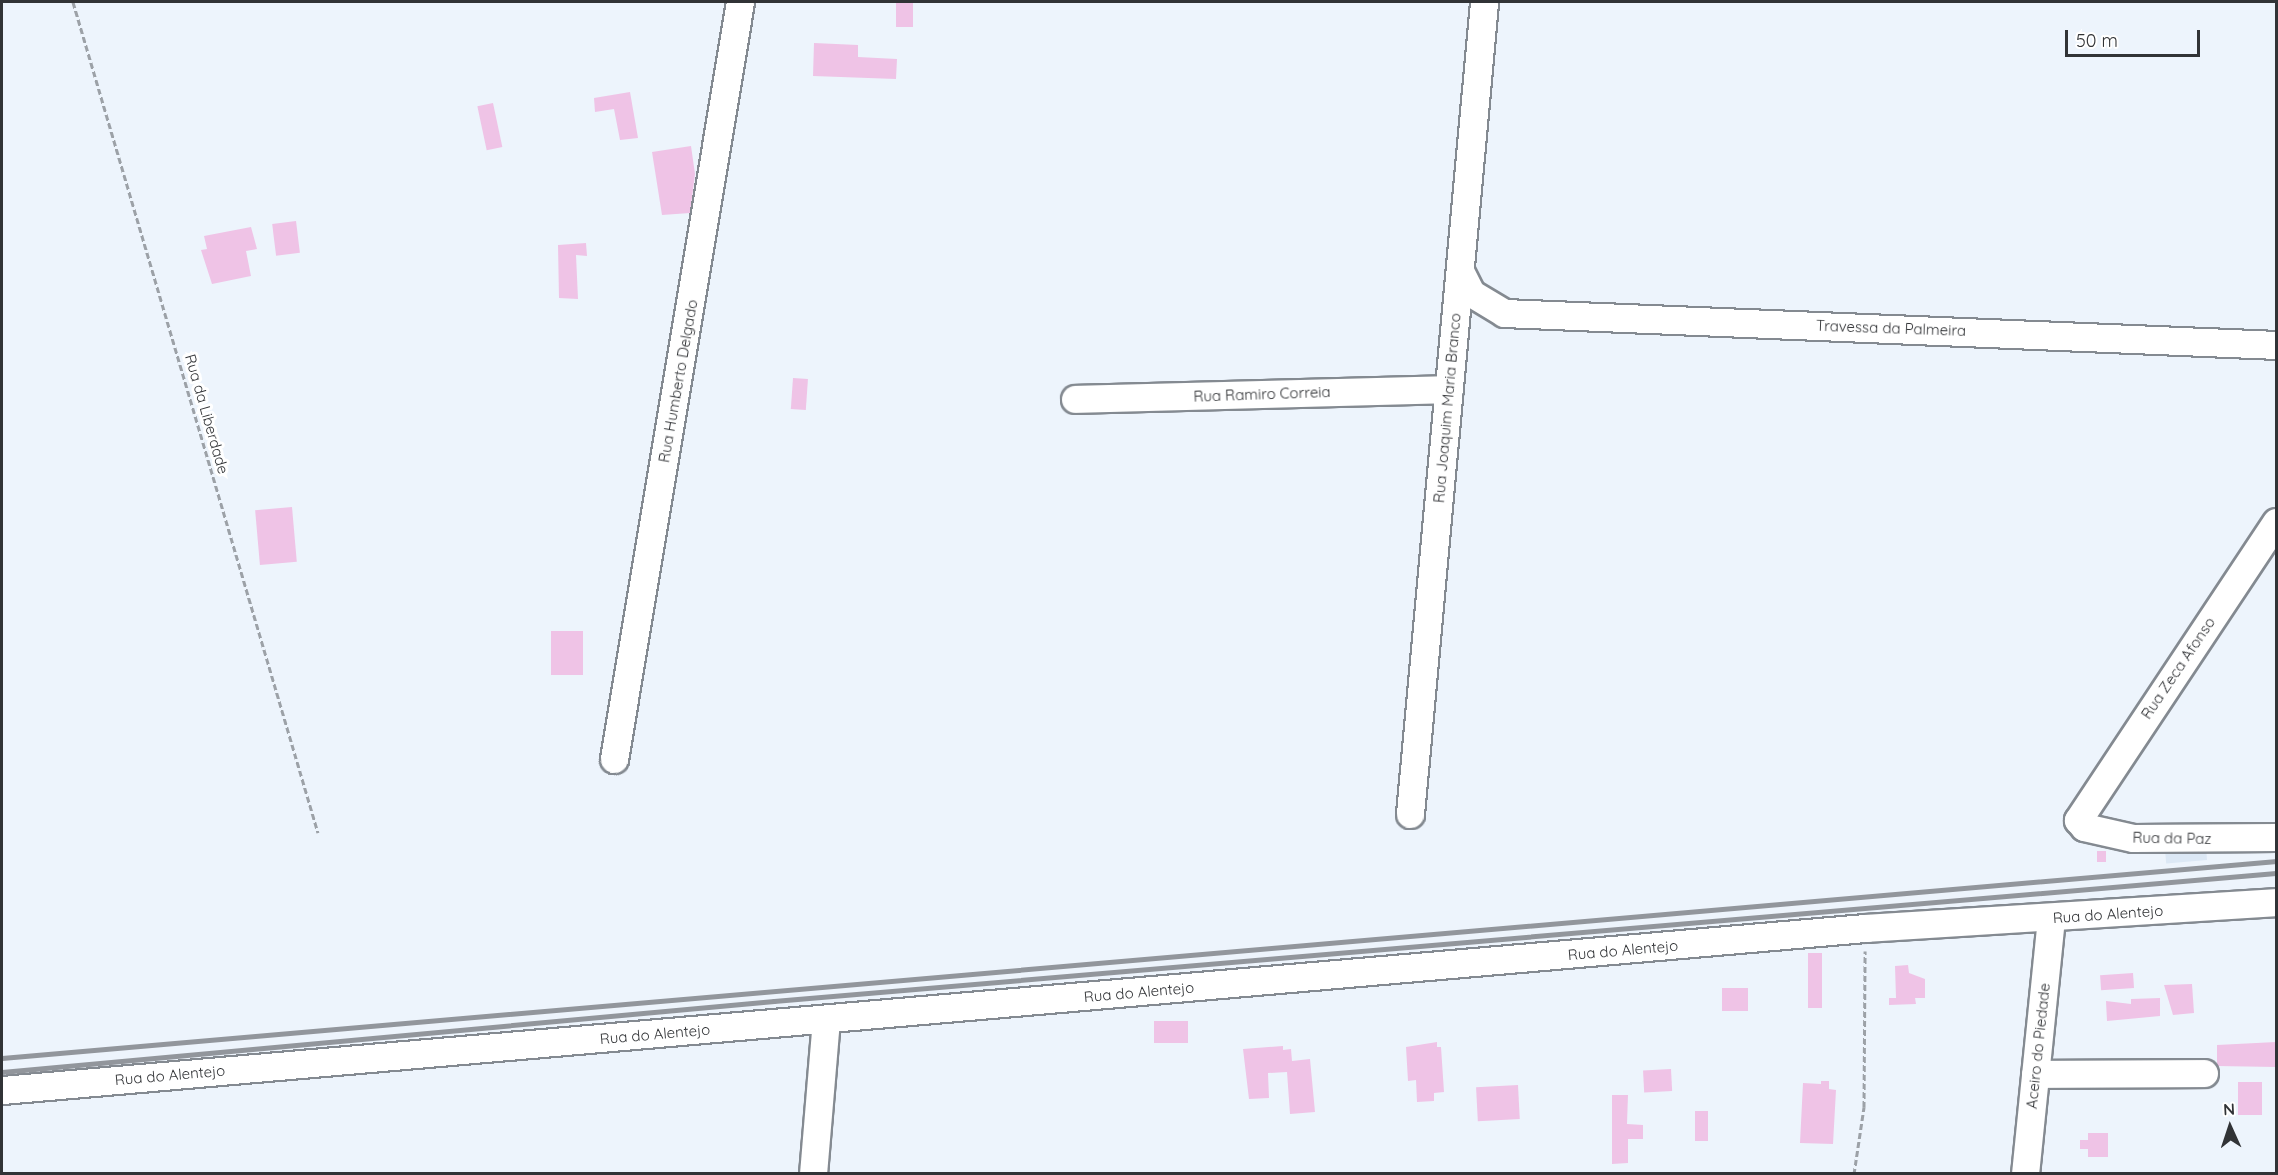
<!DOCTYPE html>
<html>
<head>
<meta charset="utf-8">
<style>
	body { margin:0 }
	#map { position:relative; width:2278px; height:1175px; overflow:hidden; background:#edf4fc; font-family:Quicksand,sans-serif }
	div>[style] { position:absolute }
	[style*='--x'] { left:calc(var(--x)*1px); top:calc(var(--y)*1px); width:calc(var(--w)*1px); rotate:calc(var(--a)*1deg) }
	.built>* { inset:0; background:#dce8f5; transform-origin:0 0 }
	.building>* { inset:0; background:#efc3e6; transform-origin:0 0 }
	.path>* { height:3px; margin-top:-1.5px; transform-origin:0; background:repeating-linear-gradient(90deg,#9ca1a7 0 6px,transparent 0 9px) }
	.roads { filter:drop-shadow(2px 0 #848a91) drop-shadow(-2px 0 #848a91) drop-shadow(0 2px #848a91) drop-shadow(0 -2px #848a91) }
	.minor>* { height:27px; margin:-13.5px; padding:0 13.5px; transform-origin:13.5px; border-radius:13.5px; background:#fff }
	.rail>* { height:4.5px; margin:-2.25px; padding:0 2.25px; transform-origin:2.25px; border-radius:2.25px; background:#92969c }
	span { translate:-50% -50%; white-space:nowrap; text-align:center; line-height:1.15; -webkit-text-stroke:6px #fff; paint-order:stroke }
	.street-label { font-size:15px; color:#313336 }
	.frame { position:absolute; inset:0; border:3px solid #313336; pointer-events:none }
	.north { position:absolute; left:2200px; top:1097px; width:60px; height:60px; -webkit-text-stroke:4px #fff; paint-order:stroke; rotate:357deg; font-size:16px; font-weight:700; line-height:24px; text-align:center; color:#313336 }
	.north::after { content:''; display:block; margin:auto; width:21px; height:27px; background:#313336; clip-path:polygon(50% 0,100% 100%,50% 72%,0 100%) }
	.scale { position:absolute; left:2065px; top:30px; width:135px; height:27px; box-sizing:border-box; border:3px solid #313336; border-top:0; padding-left:8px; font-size:18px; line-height:21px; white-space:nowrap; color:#313336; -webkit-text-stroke:4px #fff; paint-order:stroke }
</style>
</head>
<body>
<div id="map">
	<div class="built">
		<div style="left:2206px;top:848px;width:12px;height:41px;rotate:85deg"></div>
	</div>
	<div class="building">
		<div style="left:896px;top:2px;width:17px;height:25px"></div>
		<div style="clip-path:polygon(814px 43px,858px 45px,858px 57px,897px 59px,896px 79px,813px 76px)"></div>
		<div style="clip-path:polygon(630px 92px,638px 138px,620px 140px,614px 109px,595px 112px,594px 98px)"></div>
		<div style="left:493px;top:103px;width:45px;height:16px;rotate:78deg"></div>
		<div style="clip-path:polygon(691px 146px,695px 174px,690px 213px,662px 215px,652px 152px)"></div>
		<div style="left:296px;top:221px;width:32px;height:24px;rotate:83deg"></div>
		<div style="clip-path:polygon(251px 227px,257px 249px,246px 251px,251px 276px,212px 284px,201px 250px,207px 249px,204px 236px)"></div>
		<div style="clip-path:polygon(586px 243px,587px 256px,576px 255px,578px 299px,559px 298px,558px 245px)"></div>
		<div style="left:793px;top:378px;width:15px;height:31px;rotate:4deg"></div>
		<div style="left:292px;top:507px;width:55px;height:37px;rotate:85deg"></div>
		<div style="left:551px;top:631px;width:32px;height:44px"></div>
		<div style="left:2097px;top:851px;width:9px;height:11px"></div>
		<div style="left:1808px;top:953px;width:14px;height:55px"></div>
		<div style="clip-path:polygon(1908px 965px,1909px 973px,1925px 979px,1925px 998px,1915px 998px,1916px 1004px,1889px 1005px,1889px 998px,1896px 998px,1895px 966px)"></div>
		<div style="left:2133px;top:973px;width:15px;height:33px;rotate:86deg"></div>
		<div style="clip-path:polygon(2192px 984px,2194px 1013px,2173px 1015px,2164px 985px)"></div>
		<div style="left:1722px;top:988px;width:26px;height:23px"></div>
		<div style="clip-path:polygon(2160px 998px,2160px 1016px,2107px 1021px,2106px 1001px,2131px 1004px,2131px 999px)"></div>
		<div style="left:1188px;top:1021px;width:22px;height:34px;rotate:90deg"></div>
		<div style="clip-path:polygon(1437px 1042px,1437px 1047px,1441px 1047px,1444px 1092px,1434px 1093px,1434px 1101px,1417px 1102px,1416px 1080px,1408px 1081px,1406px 1047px)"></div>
		<div style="clip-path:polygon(2276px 1042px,2276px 1067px,2217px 1066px,2217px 1045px)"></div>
		<div style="clip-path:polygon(1283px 1046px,1283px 1050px,1291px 1049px,1292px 1061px,1310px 1059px,1315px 1112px,1290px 1114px,1287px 1072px,1268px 1073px,1269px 1098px,1249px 1099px,1243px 1049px)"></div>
		<div style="left:1671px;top:1069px;width:22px;height:28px;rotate:87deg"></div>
		<div style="clip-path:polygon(1821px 1081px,1829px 1081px,1829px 1089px,1836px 1090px,1833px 1144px,1800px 1143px,1803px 1083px,1821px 1084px)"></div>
		<div style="left:2238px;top:1082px;width:24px;height:33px"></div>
		<div style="left:1518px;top:1085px;width:34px;height:42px;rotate:87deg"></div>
		<div style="clip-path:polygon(1612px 1095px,1628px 1095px,1627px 1124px,1643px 1125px,1643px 1139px,1628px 1139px,1628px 1163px,1612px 1164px)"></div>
		<div style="left:1695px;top:1111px;width:13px;height:30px"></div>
		<div style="clip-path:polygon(2088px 1133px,2108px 1133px,2108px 1157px,2088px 1157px,2088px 1149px,2080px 1149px,2080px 1140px,2088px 1140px)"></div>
	</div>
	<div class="path">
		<div style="--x:73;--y:2;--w:866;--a:73.57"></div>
		<div style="--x:1854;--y:1174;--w:68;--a:-81.5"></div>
		<div style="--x:1864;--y:1107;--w:156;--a:-89.6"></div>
	</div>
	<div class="roads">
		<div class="minor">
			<div style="--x:1460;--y:271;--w:25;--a:63"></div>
			<div style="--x:1471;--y:293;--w:39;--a:31"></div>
			<div style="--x:1504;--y:313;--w:773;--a:2.37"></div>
			<div style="--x:1075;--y:399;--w:374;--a:-1.5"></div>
			<div style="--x:2276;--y:522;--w:358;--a:123.6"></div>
			<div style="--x:2078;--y:820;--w:9;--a:49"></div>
			<div style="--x:2084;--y:827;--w:50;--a:12.7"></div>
			<div style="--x:2133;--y:838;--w:143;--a:-0.4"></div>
			<div style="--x:614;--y:759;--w:767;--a:-80.55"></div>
			<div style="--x:1410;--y:814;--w:815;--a:-84.79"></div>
			<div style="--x:2035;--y:1074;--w:169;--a:-0.3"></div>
			<div style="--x:2;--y:1090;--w:1871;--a:-4.97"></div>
			<div style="--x:1866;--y:928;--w:411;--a:-3.6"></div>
			<div style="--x:813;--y:1174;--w:155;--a:-85.2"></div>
			<div style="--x:2025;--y:1174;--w:257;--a:-84.2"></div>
		</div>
	</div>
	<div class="rail">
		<div style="--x:2;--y:1058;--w:2283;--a:-4.95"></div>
		<div style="--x:2;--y:1072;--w:775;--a:-5.25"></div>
		<div style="--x:774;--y:1001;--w:1507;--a:-4.87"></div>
	</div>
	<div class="street-label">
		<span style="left:1891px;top:328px;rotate:2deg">Travessa da Palmeira</span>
		<span style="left:678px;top:381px;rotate:-80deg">Rua Humberto Delgado</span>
		<span style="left:1262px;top:394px;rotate:-2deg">Rua Ramiro Correia</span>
		<span style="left:1447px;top:408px;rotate:-85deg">Rua Joaquim Maria Branco</span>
		<span style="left:207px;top:414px;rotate:74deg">Rua da Liberdade</span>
		<span style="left:2178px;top:668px;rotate:-56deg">Rua Zeca Afonso</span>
		<span style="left:2172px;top:838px;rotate:1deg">Rua da Paz</span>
		<span style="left:2108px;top:914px;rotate:-4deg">Rua do Alentejo</span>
		<span style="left:1623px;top:950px;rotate:-5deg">Rua do Alentejo</span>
		<span style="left:1139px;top:992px;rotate:-5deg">Rua do Alentejo</span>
		<span style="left:655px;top:1034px;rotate:-5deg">Rua do Alentejo</span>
		<span style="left:2038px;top:1046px;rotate:-84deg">Aceiro do Piedade</span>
		<span style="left:170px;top:1075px;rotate:-5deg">Rua do Alentejo</span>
	</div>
	<div class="frame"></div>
	<div class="north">N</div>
	<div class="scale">50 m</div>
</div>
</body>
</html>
